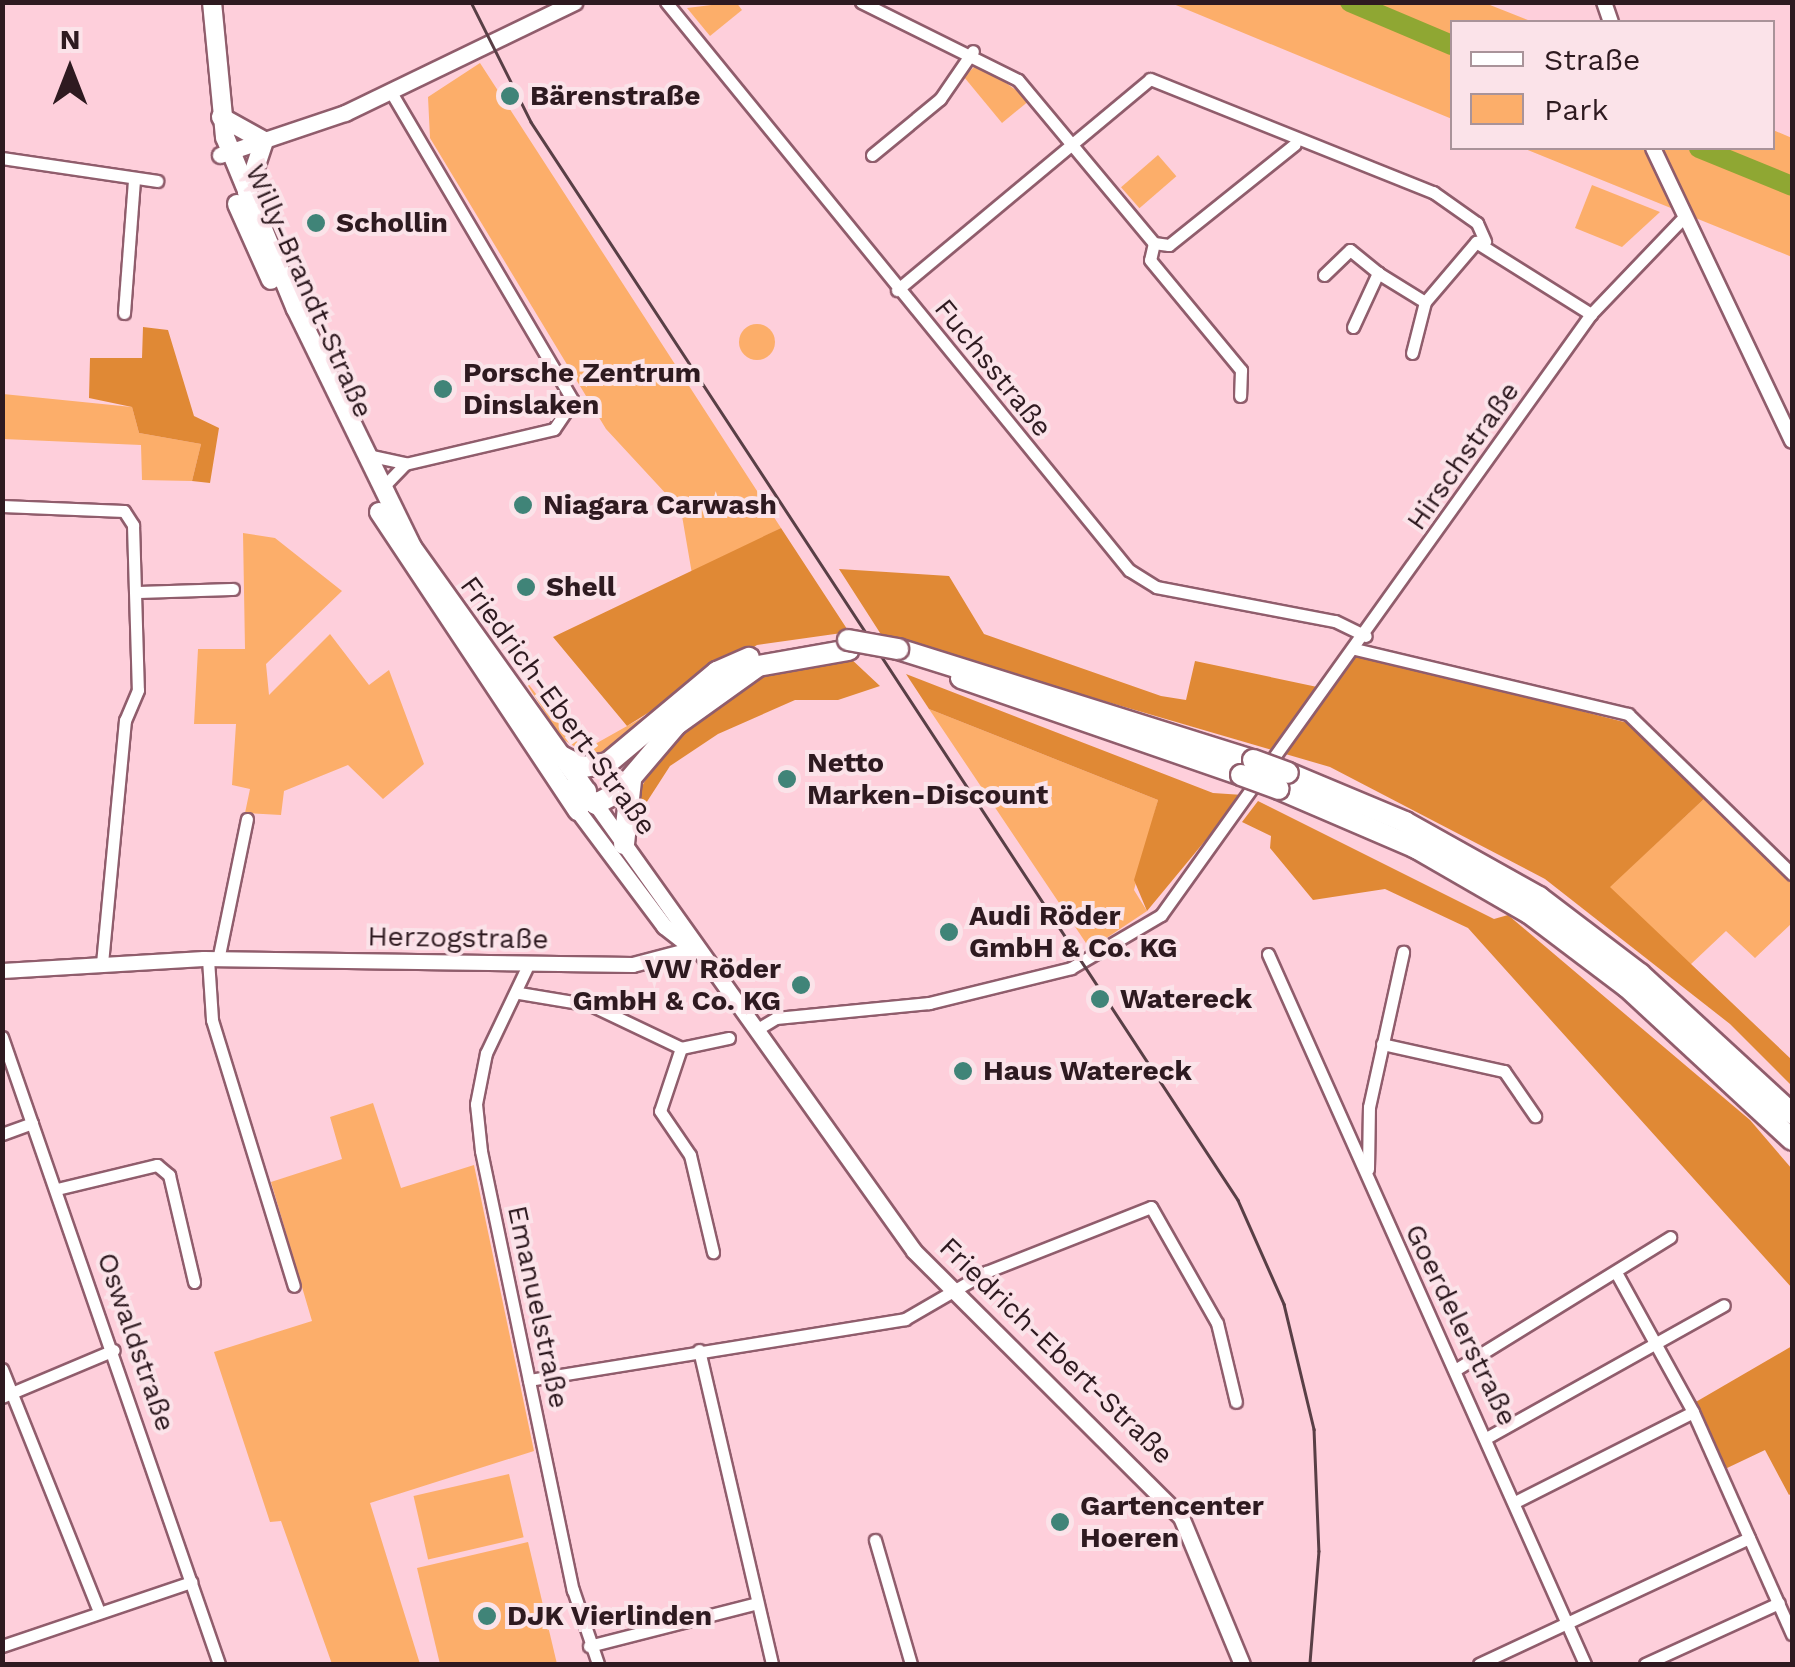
<!DOCTYPE html>
<html>
<head>
<meta charset="utf-8">
<style>
	body { margin:0 }
	#map { position:relative; width:1795px; height:1667px; overflow:hidden; background:#fecfdb; font-family:"Work Sans",sans-serif }
	div>[style] { position:absolute }
	[style*='--x'] { left:calc(var(--x)*1px); top:calc(var(--y)*1px); width:calc(var(--w)*1px); rotate:calc(var(--a)*1deg) }
	.green>* { inset:0; background:#fcae6a; transform-origin:0 0 }
	.round { border-radius:50% }
	.forest>* { inset:0; background:#e08935 }
	.river>* { height:20px; margin:-10px; padding:0 10px; transform-origin:10px; border-radius:10px; background:#8fa733 }
	.roads { filter:drop-shadow(2px 0 #905d6c) drop-shadow(-2px 0 #905d6c) drop-shadow(0 2px #905d6c) drop-shadow(0 -2px #905d6c) }
	.minor>* { height:11px; margin:-5.5px; padding:0 5.5px; transform-origin:5.5px; border-radius:5.5px; background:#fff }
	.tertiary>* { height:14px; margin:-7px; padding:0 7px; transform-origin:7px; border-radius:7px; background:#fff }
	.secondary>* { height:15px; margin:-7.5px; padding:0 7.5px; transform-origin:7.5px; border-radius:7.5px; background:#fff }
	.primary>* { height:18px; margin:-9px; padding:0 9px; transform-origin:9px; border-radius:9px; background:#fff }
	.motorway>* { height:20px; margin:-10px; padding:0 10px; transform-origin:10px; border-radius:10px; background:#fff }
	.tram>* { height:2.5px; margin:-1.25px; padding:0 1.25px; transform-origin:1.25px; border-radius:1.25px; background:#593f46 }
	.bridges { filter:drop-shadow(2px 0 #905d6c) drop-shadow(-2px 0 #905d6c) drop-shadow(0 2px #905d6c) drop-shadow(0 -2px #905d6c) }
	.motorway-bridge>* { height:20px; margin:-10px; padding:0 10px; transform-origin:10px; border-radius:10px; background:#fff }
	.dots>* { width:28px; height:28px; translate:-50% -50%; box-sizing:border-box; border:5px solid #fbe3e9; border-radius:50% }
	span { translate:-50% -50%; white-space:nowrap; text-align:center; line-height:1.15; -webkit-text-stroke:8px #fbe3e9; paint-order:stroke }
	.poi-label { font-size:28px; color:#2e1a20; font-weight:700 }
	.left { translate:0 -50%; text-align:left }
	.right { translate:-100% -50%; text-align:right }
	.street-label { font-size:28px; color:#2e1a20 }
	.frame { position:absolute; inset:0; border:5px solid #2e1a20; pointer-events:none }
	.legend { position:absolute; left:1450px; top:20px; width:325px; height:130px; box-sizing:border-box; background:#fbe3e9; border:2px solid #a99399; margin:0; padding:12px 18px; list-style:none; font-size:30px; color:#2e1a20 }
	.legend li { display:flex; align-items:center; gap:20px; height:50px }
	.legend b { width:50px; border:2px solid #a99399 }
	.north { position:absolute; left:20px; top:20px; width:100px; height:100px; -webkit-text-stroke:8px #fbe3e9; paint-order:stroke; rotate:0deg; font-size:28px; font-weight:700; line-height:40px; text-align:center; color:#2e1a20 }
	.north::after { content:''; display:block; margin:auto; width:35px; height:45px; background:#2e1a20; clip-path:polygon(50% 0,100% 100%,50% 72%,0 100%) }
</style>
</head>
<body>
<div id="map">
	<div class="green">
		<div style="clip-path:polygon(736px 2px,742px 10px,710px 36px,687px 8px)"></div>
		<div style="clip-path:polygon(1171px 3px,1485px 3px,1533px 22px,1452px 22px,1452px 119px)"></div>
		<div style="clip-path:polygon(480px 63px,781px 528px,692px 574px,681px 510px,606px 429px,430px 138px,428px 97px)"></div>
		<div style="clip-path:polygon(978px 63px,1030px 100px,1002px 123px,964px 77px)"></div>
		<div style="clip-path:polygon(1773px 130px,1792px 138px,1792px 257px,1523px 148px,1772px 148px)"></div>
		<div style="left:1158px;top:155px;width:28px;height:49px;rotate:49deg"></div>
		<div style="clip-path:polygon(1592px 185px,1660px 212px,1622px 247px,1575px 228px)"></div>
		<div class="round" style="left:739px;top:324px;width:36px;height:36px"></div>
		<div style="clip-path:polygon(3px 394px,132px 407px,139px 433px,201px 444px,192px 481px,142px 480px,141px 445px,3px 439px)"></div>
		<div style="clip-path:polygon(243px 533px,275px 538px,342px 591px,266px 664px,269px 695px,330px 634px,369px 685px,389px 670px,424px 764px,383px 799px,348px 765px,284px 791px,281px 815px,245px 813px,250px 789px,232px 785px,236px 724px,194px 724px,198px 649px,245px 649px)"></div>
		<div style="clip-path:polygon(520px 673px,569px 737px,588px 748px,661px 707px,596px 760px,561px 738px)"></div>
		<div style="clip-path:polygon(929px 709px,1158px 800px,1134px 890px,1147px 911px,1090px 949px)"></div>
		<div style="clip-path:polygon(1705px 798px,1792px 884px,1792px 923px,1755px 958px,1726px 931px,1690px 965px,1609px 887px)"></div>
		<div style="clip-path:polygon(373px 1103px,401px 1188px,474px 1165px,534px 1451px,370px 1503px,420px 1664px,332px 1664px,281px 1521px,270px 1522px,214px 1352px,312px 1321px,271px 1182px,342px 1159px,330px 1117px)"></div>
		<div style="left:509px;top:1474px;width:65px;height:98px;rotate:77deg"></div>
		<div style="clip-path:polygon(528px 1542px,557px 1664px,440px 1664px,417px 1568px)"></div>
	</div>
	<div class="forest">
		<div style="clip-path:polygon(143px 327px,168px 330px,194px 416px,219px 428px,210px 483px,192px 481px,201px 444px,139px 433px,132px 407px,89px 398px,90px 358px,142px 358px)"></div>
		<div style="clip-path:polygon(781px 528px,849px 632px,757px 645px,627px 726px,553px 637px)"></div>
		<div style="clip-path:polygon(839px 569px,949px 576px,984px 634px,1161px 696px,1186px 700px,1195px 661px,1322px 688px,1349px 652px,1628px 723px,1705px 798px,1610px 887px,1792px 1060px,1792px 1086px,1730px 1024px,1545px 879px,1330px 767px,882px 636px)"></div>
		<div style="clip-path:polygon(849px 657px,880px 686px,838px 700px,795px 700px,718px 734px,670px 766px,639px 814px,630px 808px,666px 743px,769px 668px)"></div>
		<div style="clip-path:polygon(906px 674px,1213px 793px,1243px 795px,1147px 911px,1134px 880px,1158px 800px,929px 709px)"></div>
		<div style="clip-path:polygon(1258px 801px,1494px 919px,1508px 915px,1750px 1120px,1792px 1169px,1792px 1288px,1468px 928px,1385px 889px,1313px 900px,1270px 848px,1271px 836px,1242px 822px)"></div>
		<div style="clip-path:polygon(1792px 1346px,1792px 1493px,1789px 1495px,1765px 1450px,1725px 1469px,1694px 1403px)"></div>
	</div>
	<div class="river">
		<div style="--x:1350;--y:2;--w:111;--a:22.9"></div>
		<div style="--x:1699;--y:148;--w:100;--a:22.2"></div>
	</div>
	<div class="roads">
		<div class="minor">
			<div style="--x:666;--y:2;--w:733;--a:50.82"></div>
			<div style="--x:1129;--y:570;--w:32;--a:32"></div>
			<div style="--x:1156;--y:587;--w:182;--a:10.8"></div>
			<div style="--x:1335;--y:621;--w:34;--a:26"></div>
			<div style="--x:861;--y:2;--w:175;--a:26.4"></div>
			<div style="--x:1018;--y:80;--w:212;--a:50.2"></div>
			<div style="--x:1154;--y:243;--w:15;--a:8"></div>
			<div style="--x:1169;--y:245;--w:161;--a:-38.7"></div>
			<div style="--x:872;--y:155;--w:88;--a:-39.5"></div>
			<div style="--x:940;--y:99;--w:58;--a:-55.5"></div>
			<div style="--x:2;--y:158;--w:157;--a:8.4"></div>
			<div style="--x:1154;--y:243;--w:17;--a:103"></div>
			<div style="--x:1150;--y:260;--w:143;--a:50.4"></div>
			<div style="--x:1241;--y:370;--w:26;--a:92"></div>
			<div style="--x:1324;--y:275;--w:36;--a:-44"></div>
			<div style="--x:1350;--y:250;--w:36;--a:39"></div>
			<div style="--x:897;--y:290;--w:329;--a:-39.8"></div>
			<div style="--x:1150;--y:79;--w:305;--a:21.8"></div>
			<div style="--x:1433;--y:192;--w:54;--a:35.2"></div>
			<div style="--x:1477;--y:223;--w:20;--a:66"></div>
			<div style="--x:124;--y:313;--w:132;--a:-85.7"></div>
			<div style="--x:1353;--y:327;--w:60;--a:-65.2"></div>
			<div style="--x:1378;--y:273;--w:55;--a:31.7"></div>
			<div style="--x:1412;--y:353;--w:53;--a:-75.7"></div>
			<div style="--x:1425;--y:302;--w:79;--a:-49.6"></div>
			<div style="--x:1476;--y:242;--w:136;--a:32.1"></div>
			<div style="--x:367;--y:455;--w:40;--a:12"></div>
			<div style="--x:382;--y:488;--w:33;--a:-46"></div>
			<div style="--x:405;--y:464;--w:153;--a:-13.2"></div>
			<div style="--x:554;--y:429;--w:34;--a:-56"></div>
			<div style="--x:573;--y:401;--w:359;--a:-120.5"></div>
			<div style="--x:2;--y:506;--w:122;--a:2.3"></div>
			<div style="--x:124;--y:511;--w:17;--a:57"></div>
			<div style="--x:133;--y:525;--w:165;--a:88.3"></div>
			<div style="--x:138;--y:690;--w:33;--a:113"></div>
			<div style="--x:125;--y:720;--w:246;--a:95.4"></div>
			<div style="--x:136;--y:592;--w:97;--a:-1.8"></div>
			<div style="--x:1355;--y:649;--w:281;--a:13.4"></div>
			<div style="--x:1628;--y:714;--w:229;--a:44.3"></div>
			<div style="--x:1268;--y:954;--w:778;--a:65.94"></div>
			<div style="--x:208;--y:959;--w:61;--a:86.2"></div>
			<div style="--x:212;--y:1020;--w:278;--a:72.9"></div>
			<div style="--x:218;--y:960;--w:144;--a:-78.4"></div>
			<div style="--x:529;--y:963;--w:100;--a:115.5"></div>
			<div style="--x:486;--y:1053;--w:52;--a:101.1"></div>
			<div style="--x:476;--y:1104;--w:47;--a:83.9"></div>
			<div style="--x:481;--y:1151;--w:449;--a:78.2"></div>
			<div style="--x:573;--y:1590;--w:78;--a:71.3"></div>
			<div style="--x:519;--y:993;--w:73;--a:9.5"></div>
			<div style="--x:591;--y:1005;--w:100;--a:25.5"></div>
			<div style="--x:681;--y:1048;--w:49;--a:-11.8"></div>
			<div style="--x:756;--y:1030;--w:23;--a:-31"></div>
			<div style="--x:776;--y:1018;--w:154;--a:-5.6"></div>
			<div style="--x:929;--y:1003;--w:146;--a:-13.8"></div>
			<div style="--x:1071;--y:968;--w:104;--a:-30.5"></div>
			<div style="--x:1161;--y:915;--w:739;--a:-54.42"></div>
			<div style="--x:1591;--y:314;--w:130;--a:-46.2"></div>
			<div style="--x:2;--y:1037;--w:663;--a:70.91"></div>
			<div style="--x:1382;--y:1044;--w:125;--a:12.5"></div>
			<div style="--x:1504;--y:1071;--w:55;--a:55.4"></div>
			<div style="--x:681;--y:1048;--w:66;--a:108.4"></div>
			<div style="--x:660;--y:1111;--w:53;--a:55.7"></div>
			<div style="--x:690;--y:1155;--w:100;--a:76.7"></div>
			<div style="--x:2;--y:1134;--w:32;--a:-20"></div>
			<div style="--x:1368;--y:1169;--w:62;--a:-89.1"></div>
			<div style="--x:1369;--y:1107;--w:159;--a:-77.6"></div>
			<div style="--x:57;--y:1189;--w:103;--a:-13.5"></div>
			<div style="--x:157;--y:1165;--w:16;--a:40"></div>
			<div style="--x:169;--y:1175;--w:110;--a:76.8"></div>
			<div style="--x:1618;--y:1276;--w:155;--a:61.1"></div>
			<div style="--x:1693;--y:1412;--w:243;--a:66"></div>
			<div style="--x:699;--y:1350;--w:322;--a:76.9"></div>
			<div style="--x:2;--y:1369;--w:256;--a:68.2"></div>
			<div style="--x:1455;--y:1370;--w:253;--a:-31.7"></div>
			<div style="--x:529;--y:1380;--w:381;--a:-9.2"></div>
			<div style="--x:905;--y:1319;--w:94;--a:-30.1"></div>
			<div style="--x:986;--y:1272;--w:177;--a:-21.5"></div>
			<div style="--x:1151;--y:1207;--w:133;--a:60.4"></div>
			<div style="--x:1217;--y:1323;--w:81;--a:76.5"></div>
			<div style="--x:2;--y:1397;--w:121;--a:-22.8"></div>
			<div style="--x:1488;--y:1437;--w:270;--a:-29.2"></div>
			<div style="--x:1515;--y:1502;--w:199;--a:-26.8"></div>
			<div style="--x:875;--y:1540;--w:129;--a:73.8"></div>
			<div style="--x:2;--y:1646;--w:200;--a:-18.7"></div>
			<div style="--x:589;--y:1646;--w:170;--a:-14.3"></div>
			<div style="--x:1479;--y:1664;--w:298;--a:-25"></div>
			<div style="--x:1645;--y:1664;--w:147;--a:-24.5"></div>
		</div>
		<div class="tertiary">
			<div style="--x:1604;--y:2;--w:21;--a:71"></div>
			<div style="--x:1653;--y:148;--w:324;--a:64.6"></div>
			<div style="--x:3;--y:971;--w:201;--a:-3.4"></div>
			<div style="--x:204;--y:959;--w:429;--a:0.8"></div>
			<div style="--x:633;--y:965;--w:63;--a:-14.7"></div>
		</div>
		<div class="secondary">
			<div style="--x:220;--y:155;--w:132;--a:-18.6"></div>
			<div style="--x:345;--y:113;--w:255;--a:-25.8"></div>
			<div style="--x:592;--y:799;--w:555;--a:54.53"></div>
			<div style="--x:914;--y:1251;--w:377;--a:44.9"></div>
			<div style="--x:1181;--y:1517;--w:159;--a:67.5"></div>
			<div style="--x:578;--y:811;--w:144;--a:53.2"></div>
			<div style="--x:664;--y:926;--w:33;--a:38"></div>
		</div>
		<div class="primary">
			<div style="--x:212;--y:2;--w:136;--a:84.5"></div>
			<div style="--x:225;--y:137;--w:186;--a:67.6"></div>
			<div style="--x:296;--y:309;--w:265;--a:64"></div>
			<div style="--x:412;--y:547;--w:300;--a:54.4"></div>
			<div style="--x:587;--y:791;--w:22;--a:114"></div>
			<div style="--x:221;--y:117;--w:49;--a:29.2"></div>
			<div style="--x:264;--y:141;--w:54;--a:108.4"></div>
			<div style="--x:237;--y:204;--w:83;--a:65.9"></div>
			<div style="--x:379;--y:512;--w:359;--a:56.4"></div>
		</div>
		<div class="motorway">
			<div style="--x:898;--y:649;--w:372;--a:17.4"></div>
			<div style="--x:961;--y:678;--w:296;--a:19.1"></div>
			<div style="--x:561;--y:756;--w:25;--a:27"></div>
			<div style="--x:583;--y:767;--w:25;--a:-9"></div>
			<div style="--x:608;--y:763;--w:142;--a:-39.9"></div>
			<div style="--x:717;--y:672;--w:35;--a:-24"></div>
			<div style="--x:1288;--y:773;--w:127;--a:22.7"></div>
			<div style="--x:1405;--y:822;--w:154;--a:29.2"></div>
			<div style="--x:1539;--y:897;--w:127;--a:37.3"></div>
			<div style="--x:1640;--y:974;--w:207;--a:42.6"></div>
			<div style="--x:572;--y:789;--w:28;--a:32"></div>
			<div style="--x:596;--y:804;--w:26;--a:-28"></div>
			<div style="--x:619;--y:792;--w:88;--a:-49.6"></div>
			<div style="--x:676;--y:725;--w:101;--a:-35.7"></div>
			<div style="--x:758;--y:666;--w:92;--a:-10"></div>
			<div style="--x:1279;--y:789;--w:151;--a:23.3"></div>
			<div style="--x:1418;--y:849;--w:128;--a:30"></div>
			<div style="--x:1529;--y:913;--w:123;--a:37.1"></div>
			<div style="--x:1627;--y:987;--w:225;--a:42.8"></div>
			<div style="--x:624;--y:844;--w:63;--a:-83.7"></div>
		</div>
	</div>
	<div class="tram">
		<div style="--x:471;--y:2;--w:134;--a:63.4"></div>
		<div style="--x:531;--y:122;--w:1289;--a:56.74"></div>
		<div style="--x:1238;--y:1200;--w:114;--a:66.1"></div>
		<div style="--x:1284;--y:1304;--w:129;--a:76.5"></div>
		<div style="--x:1314;--y:1429;--w:122;--a:87.7"></div>
		<div style="--x:1319;--y:1551;--w:113;--a:94.6"></div>
	</div>
	<div class="bridges">
		<div class="motorway-bridge">
			<div style="--x:848;--y:640;--w:51;--a:10.2"></div>
			<div style="--x:1253;--y:760;--w:37;--a:20"></div>
			<div style="--x:1241;--y:775;--w:40;--a:20.2"></div>
		</div>
	</div>
	<div class="dots">
		<div style="left:510px;top:96px;background:#408478"></div>
		<div style="left:316px;top:223px;background:#408478"></div>
		<div style="left:443px;top:389px;background:#408478"></div>
		<div style="left:523px;top:505px;background:#408478"></div>
		<div style="left:526px;top:587px;background:#408478"></div>
		<div style="left:787px;top:779px;background:#408478"></div>
		<div style="left:949px;top:932px;background:#408478"></div>
		<div style="left:801px;top:985px;background:#408478"></div>
		<div style="left:1100px;top:999px;background:#408478"></div>
		<div style="left:963px;top:1071px;background:#408478"></div>
		<div style="left:1060px;top:1522px;background:#408478"></div>
		<div style="left:487px;top:1616px;background:#408478"></div>
	</div>
	<div class="poi-label">
		<span class="left" style="left:530px;top:96px">Bärenstraße</span>
		<span class="left" style="left:336px;top:223px">Schollin</span>
		<span class="left" style="left:463px;top:389px">Porsche Zentrum<br>Dinslaken</span>
		<span class="left" style="left:543px;top:505px">Niagara Carwash</span>
		<span class="left" style="left:546px;top:587px">Shell</span>
		<span class="left" style="left:807px;top:779px">Netto<br>Marken-Discount</span>
		<span class="left" style="left:969px;top:932px">Audi Röder<br>GmbH &amp; Co. KG</span>
		<span class="right" style="left:781px;top:985px">VW Röder<br>GmbH &amp; Co. KG</span>
		<span class="left" style="left:1120px;top:999px">Watereck</span>
		<span class="left" style="left:983px;top:1071px">Haus Watereck</span>
		<span class="left" style="left:1080px;top:1522px">Gartencenter<br>Hoeren</span>
		<span class="left" style="left:507px;top:1616px">DJK Vierlinden</span>
	</div>
	<div class="street-label">
		<span style="left:309px;top:291px;rotate:66deg">Willy-Brandt-Straße</span>
		<span style="left:993px;top:368px;rotate:51deg">Fuchsstraße</span>
		<span style="left:1463px;top:456px;rotate:-55deg">Hirschstraße</span>
		<span style="left:558px;top:706px;rotate:54deg">Friedrich-Ebert-Straße</span>
		<span style="left:458px;top:938px;rotate:1deg">Herzogstraße</span>
		<span style="left:538px;top:1307px;rotate:78deg">Emanuelstraße</span>
		<span style="left:1461px;top:1325px;rotate:64deg">Goerdelerstraße</span>
		<span style="left:136px;top:1342px;rotate:71deg">Oswaldstraße</span>
		<span style="left:1056px;top:1351px;rotate:44deg">Friedrich-Ebert-Straße</span>
	</div>
	<div class="frame"></div>
	<ul class="legend">
	<li><b style="height:12px;background:#fff"></b>Straße</li>
	<li><b style="height:28px;background:#fcae6a"></b>Park</li>
	</ul>
	<div class="north">N</div>
</div>
</body>
</html>
